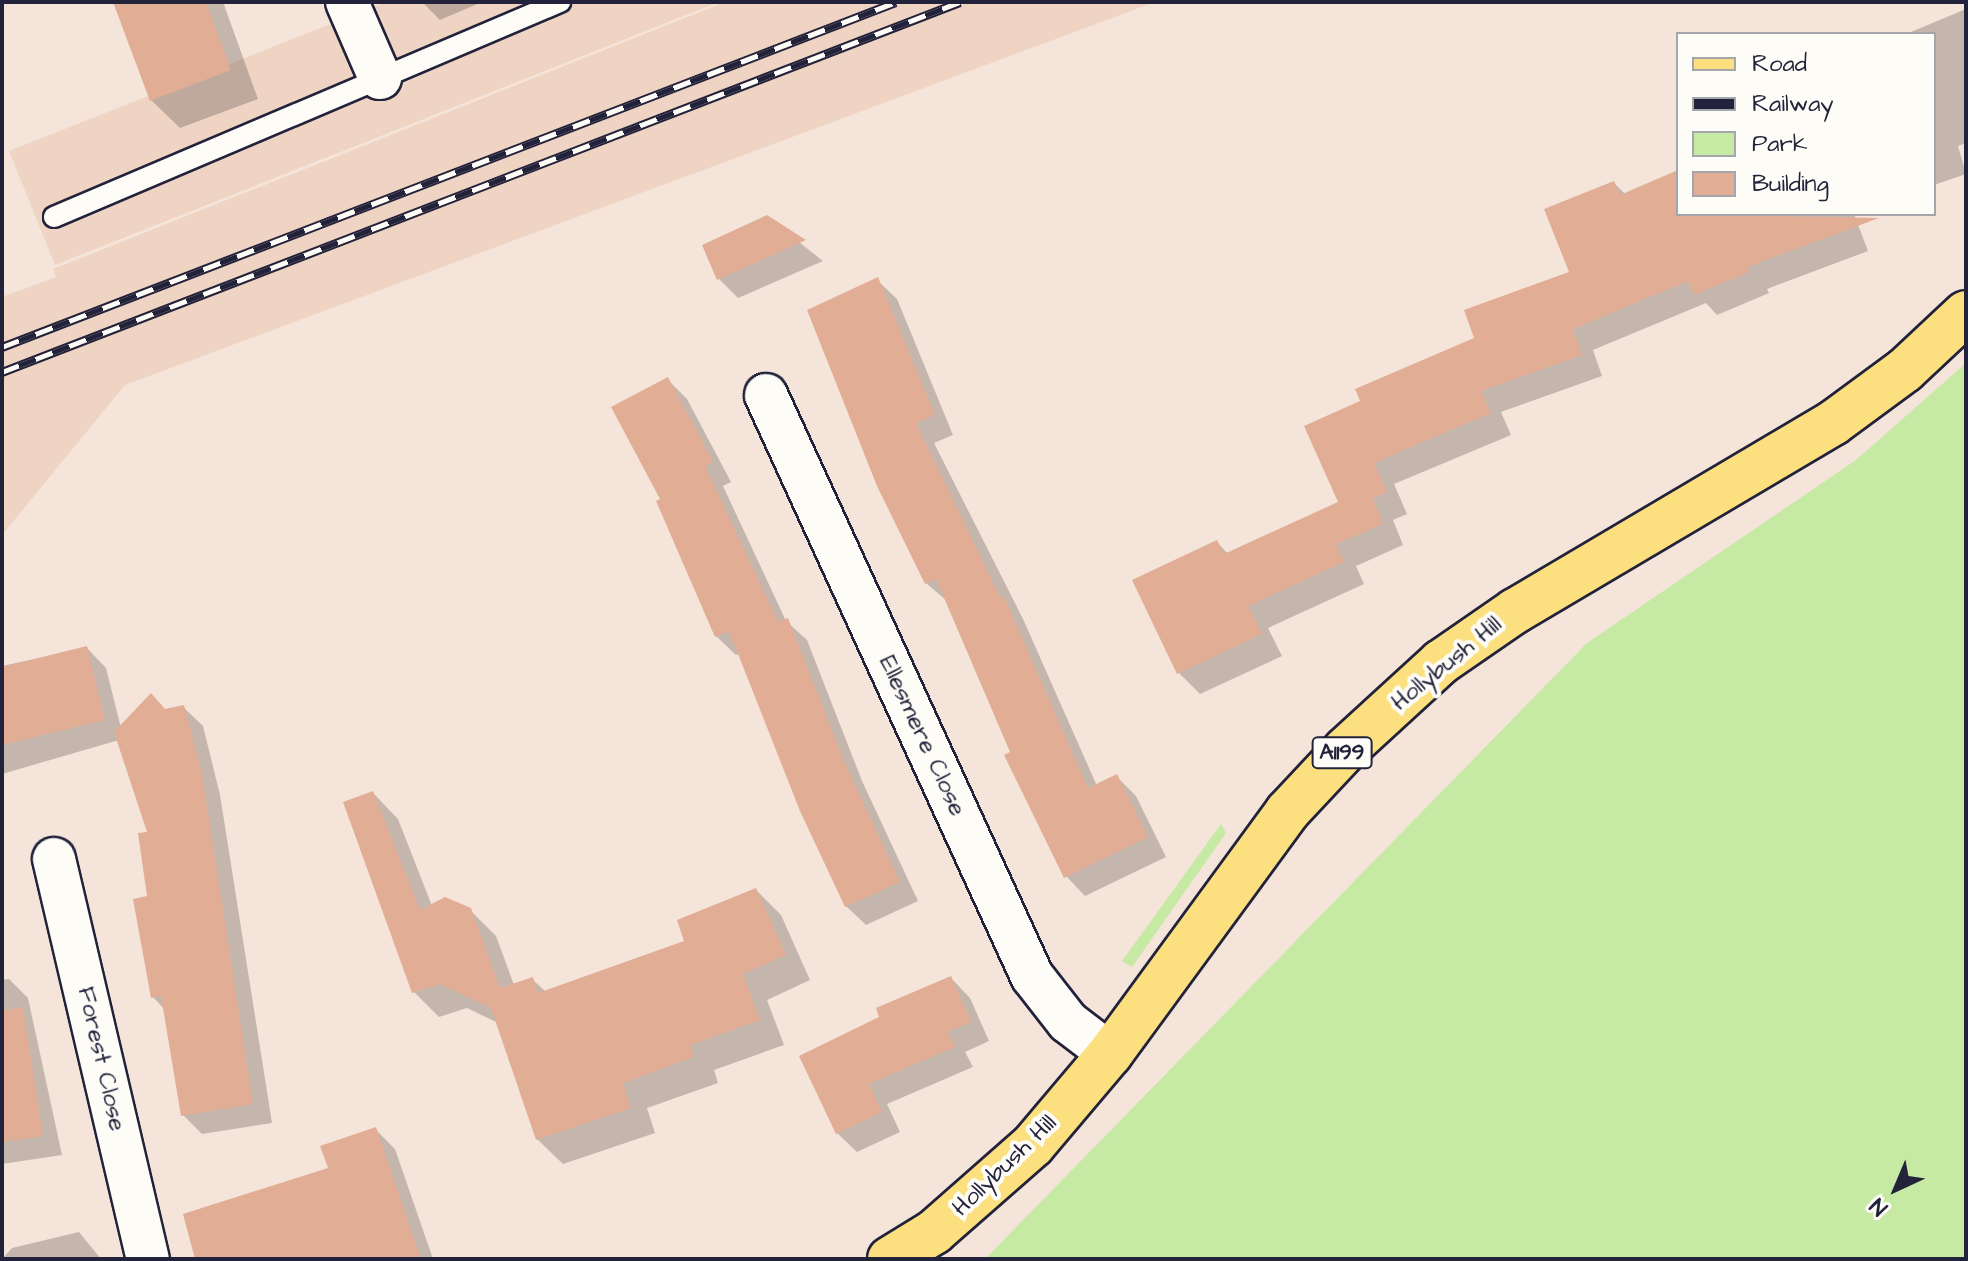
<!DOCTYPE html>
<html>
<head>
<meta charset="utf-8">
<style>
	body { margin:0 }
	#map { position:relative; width:1968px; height:1261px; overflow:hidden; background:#f5e4d9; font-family:"Architects Daughter",sans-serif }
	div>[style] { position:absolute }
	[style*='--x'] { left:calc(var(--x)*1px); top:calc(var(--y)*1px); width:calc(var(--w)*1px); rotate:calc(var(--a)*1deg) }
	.built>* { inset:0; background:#efd4c4 }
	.green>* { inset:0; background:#c6e9a3 }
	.shadow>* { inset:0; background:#0003 }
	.building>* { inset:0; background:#e1ad94 }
	.roads { filter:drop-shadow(2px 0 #22223b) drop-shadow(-2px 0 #22223b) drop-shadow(0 2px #22223b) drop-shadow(0 -2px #22223b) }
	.lane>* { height:20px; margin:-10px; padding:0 10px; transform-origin:10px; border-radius:10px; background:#fdfcf7 }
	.street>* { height:42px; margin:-21px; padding:0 21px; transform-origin:21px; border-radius:21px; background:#fdfcf7 }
	.primary>* { height:44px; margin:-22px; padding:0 22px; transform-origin:22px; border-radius:22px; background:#fce080 }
	.rail>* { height:9px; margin-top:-4.5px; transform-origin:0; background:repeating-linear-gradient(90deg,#fdfcf7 0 18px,#22223b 0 36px); box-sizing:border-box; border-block:2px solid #22223b }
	span { translate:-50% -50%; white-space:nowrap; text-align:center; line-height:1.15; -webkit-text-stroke:8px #fdfcf7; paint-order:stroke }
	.shield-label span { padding:2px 6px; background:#fdfcf7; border:2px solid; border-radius:6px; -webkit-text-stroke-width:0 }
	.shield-label { font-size:22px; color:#22223b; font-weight:700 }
	.street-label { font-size:24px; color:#22223b }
	.frame { position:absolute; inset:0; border:4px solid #22223b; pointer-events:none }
	.legend { position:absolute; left:1676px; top:32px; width:260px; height:184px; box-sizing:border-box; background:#fdfcf7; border:2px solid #a5a5ac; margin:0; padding:10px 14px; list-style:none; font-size:24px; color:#22223b }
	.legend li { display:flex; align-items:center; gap:16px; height:40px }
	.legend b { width:40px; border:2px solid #a5a5ac }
	.north { position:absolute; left:1856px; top:1149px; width:80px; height:80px; -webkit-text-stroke:6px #fdfcf7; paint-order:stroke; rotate:224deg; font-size:22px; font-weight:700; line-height:32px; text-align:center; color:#22223b }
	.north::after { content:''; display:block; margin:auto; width:28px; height:36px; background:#22223b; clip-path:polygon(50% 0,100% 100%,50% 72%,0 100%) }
</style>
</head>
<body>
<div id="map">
	<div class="built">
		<div style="clip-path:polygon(386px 2px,719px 2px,55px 265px,9px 151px)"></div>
		<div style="clip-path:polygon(725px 2px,1155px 2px,125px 385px,2px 535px,2px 297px,56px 277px,53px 269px)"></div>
	</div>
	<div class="green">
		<div style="clip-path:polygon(1966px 363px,1966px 1259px,985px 1259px,1587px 643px,1856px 460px)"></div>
		<div style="clip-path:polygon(1221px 824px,1226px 833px,1132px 967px,1122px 961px)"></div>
	</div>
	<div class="shadow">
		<div style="clip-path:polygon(115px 2px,223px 2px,258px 99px,180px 128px,151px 100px)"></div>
		<div style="clip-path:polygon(422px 2px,482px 2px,440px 20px)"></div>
		<div style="clip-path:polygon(1966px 9px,1966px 143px,1958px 146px,1966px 174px,1934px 185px,1934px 34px,1906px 34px)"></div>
		<div style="clip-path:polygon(1678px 172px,1678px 214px,1854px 214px,1868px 251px,1767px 289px,1769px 293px,1717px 315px,1706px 303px,1593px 350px,1602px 376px,1501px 412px,1511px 435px,1394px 484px,1407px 514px,1393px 520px,1403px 545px,1356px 566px,1364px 584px,1268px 628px,1282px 656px,1200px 694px,1179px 673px,1217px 542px,1228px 554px,1340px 503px,1363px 402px,1477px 339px,1572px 273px,1614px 183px,1626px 195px)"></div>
		<div style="clip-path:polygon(767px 217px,823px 261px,738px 298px,719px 279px)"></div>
		<div style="clip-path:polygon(877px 280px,897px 299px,953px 435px,934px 443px,1023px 619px,1097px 786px,1117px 777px,1136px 796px,1166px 857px,1085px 896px,1066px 876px,948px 602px,926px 583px)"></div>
		<div style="clip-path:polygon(667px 379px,687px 399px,731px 482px,723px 486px,786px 621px,807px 640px,862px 781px,918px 901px,866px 925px,846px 906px,740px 653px,736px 655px,716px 636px,663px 500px)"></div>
		<div style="clip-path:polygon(87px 648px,106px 668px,121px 728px,183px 707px,203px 726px,220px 795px,272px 1123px,202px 1134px,183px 1115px,165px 1010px,153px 997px,149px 833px,119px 740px,2px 774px,2px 666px)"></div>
		<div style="clip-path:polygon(373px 793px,398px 819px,432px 906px,470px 910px,496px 936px,514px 985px,532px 979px,546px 992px,687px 942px,756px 890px,781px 915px,810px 980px,767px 1000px,784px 1045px,714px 1070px,718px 1083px,647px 1108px,655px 1133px,563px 1164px,537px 1139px,498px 1023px,467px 1008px,439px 1017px,414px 992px)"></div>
		<div style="clip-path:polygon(951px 978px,970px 998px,989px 1041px,965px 1052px,973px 1067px,887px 1104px,900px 1132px,857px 1152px,837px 1133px,882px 1018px)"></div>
		<div style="clip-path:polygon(9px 979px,28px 998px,62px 1155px,2px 1164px,2px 980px)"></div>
		<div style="clip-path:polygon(375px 1129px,395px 1149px,433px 1259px,197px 1259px,330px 1169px)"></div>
		<div style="clip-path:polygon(79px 1232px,101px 1259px,2px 1259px,12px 1248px)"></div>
	</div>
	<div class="building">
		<div style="clip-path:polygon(113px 2px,206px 2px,231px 70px,150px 101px)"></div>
		<div style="clip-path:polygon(1678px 170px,1678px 214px,1879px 218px,1747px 267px,1749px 272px,1694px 295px,1688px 281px,1573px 329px,1582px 355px,1481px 391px,1491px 413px,1374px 463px,1387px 492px,1373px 498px,1383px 524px,1336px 544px,1344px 562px,1248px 606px,1262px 634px,1177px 674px,1132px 580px,1217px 540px,1224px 554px,1338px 502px,1304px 426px,1360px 401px,1355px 389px,1474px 338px,1464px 310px,1569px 272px,1544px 209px,1614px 181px,1620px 195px)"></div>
		<div style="clip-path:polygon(767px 215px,806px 240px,717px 280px,702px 245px)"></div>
		<div style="clip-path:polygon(878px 277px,935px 415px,916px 423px,1001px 599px,1004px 597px,1088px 788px,1117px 774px,1148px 837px,1064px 878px,1004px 755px,1010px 752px,936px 579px,925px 584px,877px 486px,807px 310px)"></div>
		<div style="clip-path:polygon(668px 377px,713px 462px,705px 466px,778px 622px,788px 618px,843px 759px,900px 882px,845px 907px,800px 811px,729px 631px,715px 637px,656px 501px,660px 499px,611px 407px)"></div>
		<div style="clip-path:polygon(87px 646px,105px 720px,2px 745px,2px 667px)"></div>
		<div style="clip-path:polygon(151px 693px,165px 709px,184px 705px,202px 774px,253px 1104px,181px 1116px,161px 996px,151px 998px,133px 899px,147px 896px,138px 833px,147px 832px,114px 732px)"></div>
		<div style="clip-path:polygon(373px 791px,420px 910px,445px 897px,471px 908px,500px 988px,533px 977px,538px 993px,684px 941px,677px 920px,756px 888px,786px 955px,743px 974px,760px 1020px,690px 1045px,694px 1057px,623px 1083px,631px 1108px,536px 1140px,491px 1008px,440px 984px,412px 993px,343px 802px)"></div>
		<div style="clip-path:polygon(951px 976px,971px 1022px,947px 1032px,955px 1047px,869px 1084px,882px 1112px,836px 1134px,799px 1056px,879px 1017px,876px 1008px)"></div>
		<div style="clip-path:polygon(23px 1008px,43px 1136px,2px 1142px,2px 1010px)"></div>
		<div style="clip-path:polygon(376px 1127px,421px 1259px,195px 1259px,183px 1214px,328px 1168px,320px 1146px)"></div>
	</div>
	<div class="roads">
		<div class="lane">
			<div style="--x:54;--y:217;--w:550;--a:-23.02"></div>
		</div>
		<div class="street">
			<div style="--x:347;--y:2;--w:83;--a:66.5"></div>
			<div style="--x:766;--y:395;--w:639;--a:65.4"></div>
			<div style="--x:1032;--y:976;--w:58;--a:52"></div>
			<div style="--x:1068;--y:1022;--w:53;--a:37.3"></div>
			<div style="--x:54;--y:859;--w:411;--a:76.8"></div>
		</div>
		<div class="primary">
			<div style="--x:890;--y:1259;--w:52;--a:-31.5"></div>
			<div style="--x:934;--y:1232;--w:132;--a:-41.3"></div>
			<div style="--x:1033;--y:1145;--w:119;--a:-49.8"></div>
			<div style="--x:1110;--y:1054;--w:300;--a:-53.8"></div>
			<div style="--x:1287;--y:812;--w:86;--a:-46.9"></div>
			<div style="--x:1346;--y:749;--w:129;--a:-42.5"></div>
			<div style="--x:1441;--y:662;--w:90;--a:-34.6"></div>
			<div style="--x:1515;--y:611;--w:369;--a:-30.6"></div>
			<div style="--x:1833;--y:423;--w:89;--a:-36.4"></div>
			<div style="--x:1905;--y:370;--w:83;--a:-43.1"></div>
		</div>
	</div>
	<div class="rail">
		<div style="--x:2;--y:347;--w:958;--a:-21.1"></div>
		<div style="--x:2;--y:372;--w:1027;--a:-21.12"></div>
	</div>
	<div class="shield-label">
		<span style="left:1342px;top:753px">A1199</span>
	</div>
	<div class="street-label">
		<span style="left:1447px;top:664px;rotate:-39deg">Hollybush Hill</span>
		<span style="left:922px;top:736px;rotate:65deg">Ellesmere Close</span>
		<span style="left:101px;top:1059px;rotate:77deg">Forest Close</span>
		<span style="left:1005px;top:1166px;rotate:-44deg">Hollybush Hill</span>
	</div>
	<div class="frame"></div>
	<ul class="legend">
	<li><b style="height:10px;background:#fce080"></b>Road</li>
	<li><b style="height:10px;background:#22223b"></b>Railway</li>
	<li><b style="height:22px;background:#c6e9a3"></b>Park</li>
	<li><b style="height:22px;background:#e1ad94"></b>Building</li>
	</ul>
	<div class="north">N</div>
</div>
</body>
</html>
